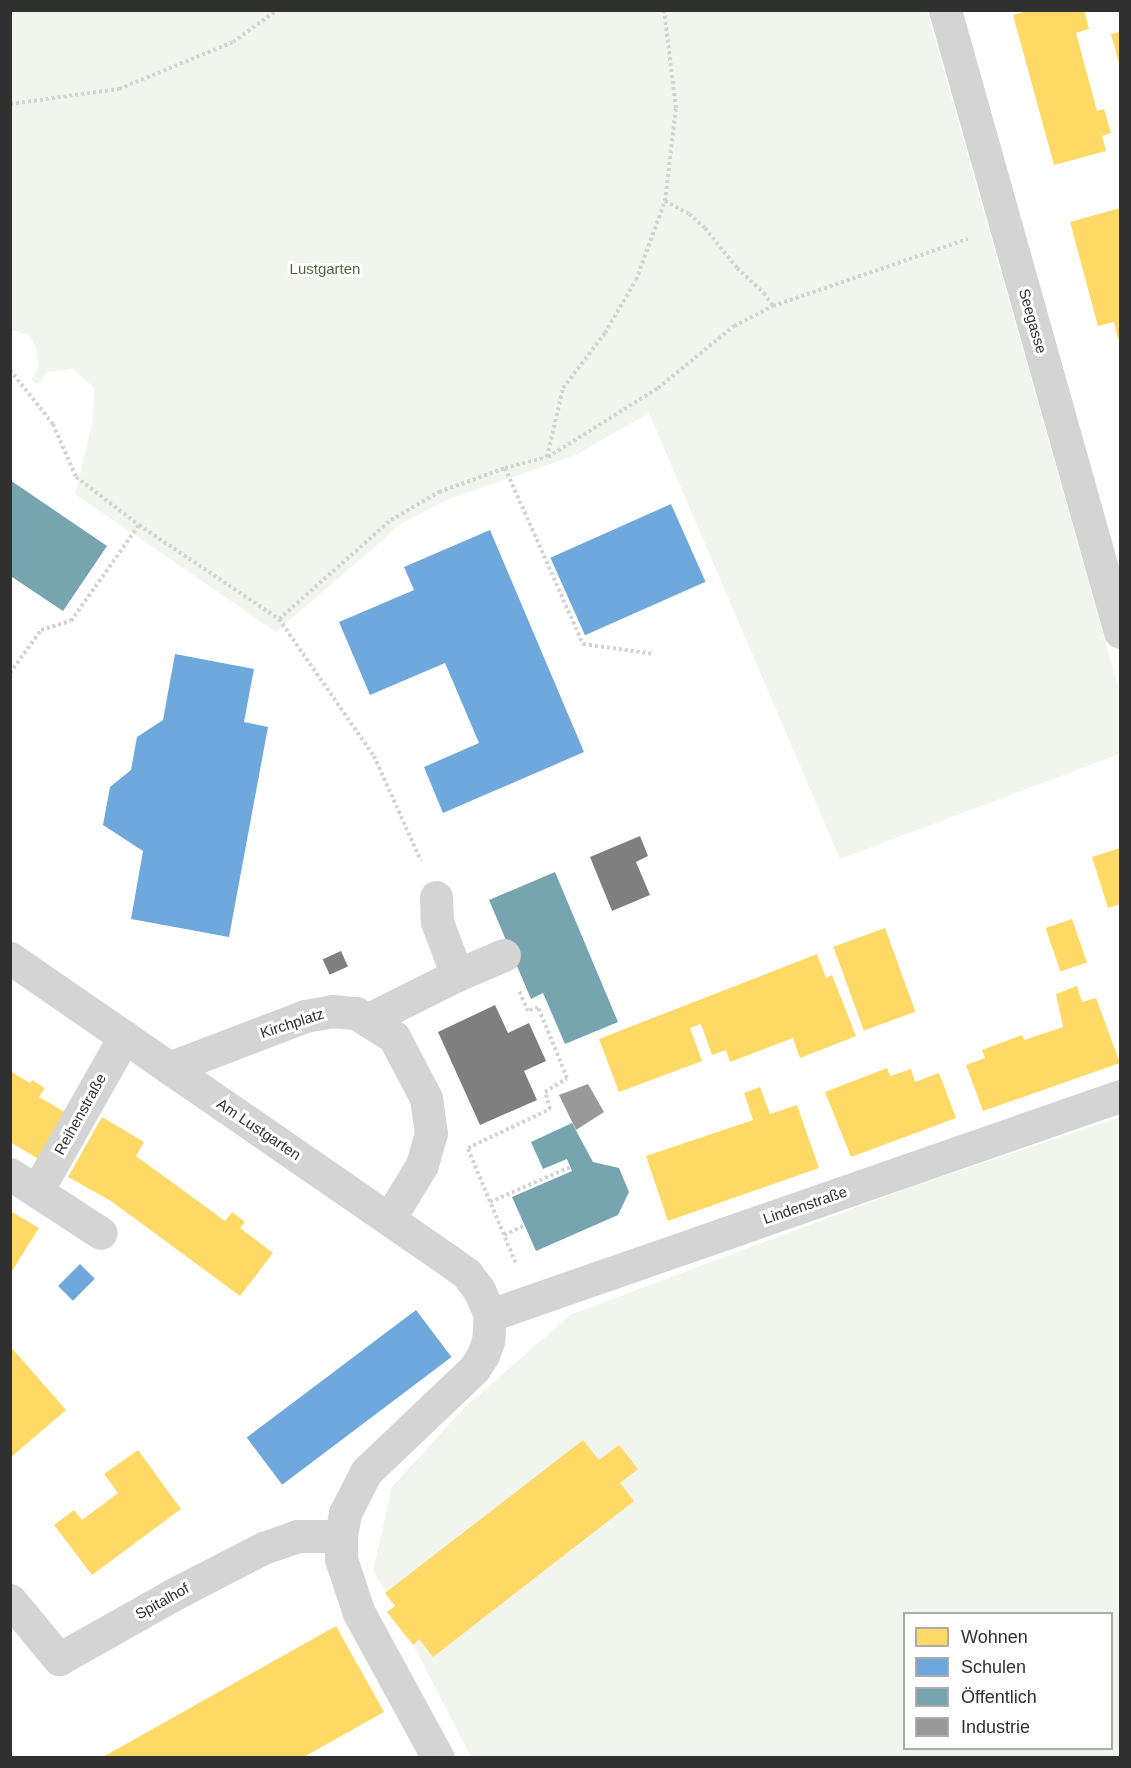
<!DOCTYPE html>
<html>
<head>
<meta charset="utf-8">
<style>
	body { margin:0 }
	#map { position:relative; width:1131px; height:1768px; overflow:hidden; background:#fff; font-family:Helvetica,sans-serif }
	div>[style] { position:absolute }
	[style*='--x'] { left:calc(var(--x)*1px); top:calc(var(--y)*1px); width:calc(var(--w)*1px); rotate:calc(var(--a)*1deg) }
	.green>* { inset:0; background:#f1f5ed }
	.homes>* { inset:0; background:#ffd966; transform-origin:0 0 }
	.schools>* { inset:0; background:#6fa8dc; transform-origin:0 0 }
	.public>* { inset:0; background:#76a5af }
	.industry>* { inset:0; background:#999 }
	.building>* { inset:0; background:#7f7f7f; transform-origin:0 0 }
	.path>* { height:4px; margin-top:-2px; transform-origin:0; background:repeating-linear-gradient(90deg,#d4d4d4 0 3px,transparent 0 6px) }
	.minor>* { height:33px; margin:-16.5px; padding:0 16.5px; transform-origin:16.5px; border-radius:16.5px; background:#d4d4d4 }
	span { translate:-50% -50%; white-space:nowrap; text-align:center; line-height:1.15; -webkit-text-stroke:6px #fff; paint-order:stroke }
	.park-label { font-size:15px; color:#536841 }
	.street-label { font-size:15px; color:#303030 }
	.frame { position:absolute; inset:0; border:12px solid #303030; pointer-events:none }
	.legend { position:absolute; left:903px; top:1612px; width:210px; height:138px; box-sizing:border-box; background:#fff; border:2px solid #acacac; margin:0; padding:8px 10px; list-style:none; font-size:18px; color:#303030 }
	.legend li { display:flex; align-items:center; gap:12px; height:30px }
	.legend b { width:30px; border:2px solid #acacac }
</style>
</head>
<body>
<div id="map">
	<div class="green">
		<div style="clip-path:polygon(10px 11px,927px 11px,1120px 693px,1120px 754px,840px 859px,649px 413px,576px 455px,444px 501px,401px 524px,276px 632px,75px 494px,93px 420px,94px 388px,73px 369px,48px 372px,37px 384px,32px 380px,38px 368px,37px 349px,29px 335px,11px 330px)"></div>
		<div style="clip-path:polygon(evenodd,1120px 1117px,1120px 1757px,471px 1757px,413px 1645px,387px 1612px,395px 1606px,373px 1571px,392px 1487px,465px 1407px,570px 1315px,908px 1188px,1120px 1117px,904px 1614px,1112px 1614px,1112px 1748px,904px 1748px,904px 1614px)"></div>
	</div>
	<div class="homes">
		<div style="clip-path:polygon(1031px 10px,1084px 10px,1089px 29px,1076px 33px,1097px 111px,1104px 109px,1111px 133px,1102px 136px,1106px 151px,1054px 165px,1013px 15px)"></div>
		<div style="clip-path:polygon(1120px 32px,1120px 67px,1111px 34px)"></div>
		<div style="clip-path:polygon(1120px 208px,1120px 338px,1118px 339px,1114px 322px,1098px 326px,1070px 222px)"></div>
		<div style="clip-path:polygon(1120px 848px,1120px 904px,1108px 908px,1092px 857px)"></div>
		<div style="left:1072px;top:919px;width:46px;height:28px;rotate:71deg"></div>
		<div style="left:885px;top:928px;width:89px;height:55px;rotate:70deg"></div>
		<div style="clip-path:polygon(817px 954px,826px 978px,832px 975px,856px 1036px,800px 1058px,793px 1038px,730px 1062px,726px 1050px,712px 1055px,701px 1024px,690px 1028px,702px 1061px,619px 1092px,599px 1039px)"></div>
		<div style="clip-path:polygon(1077px 986px,1082px 1002px,1096px 998px,1120px 1063px,983px 1111px,966px 1065px,985px 1058px,982px 1050px,1022px 1035px,1024px 1040px,1063px 1027px,1056px 994px)"></div>
		<div style="clip-path:polygon(887px 1068px,890px 1076px,911px 1069px,915px 1082px,939px 1073px,956px 1118px,851px 1157px,825px 1092px)"></div>
		<div style="clip-path:polygon(10px 1071px,30px 1083px,32px 1080px,45px 1088px,39px 1097px,68px 1114px,40px 1160px,10px 1142px)"></div>
		<div style="clip-path:polygon(760px 1087px,770px 1114px,797px 1105px,819px 1168px,668px 1221px,646px 1156px,753px 1120px,744px 1093px)"></div>
		<div style="clip-path:polygon(102px 1117px,144px 1142px,136px 1156px,225px 1221px,232px 1212px,245px 1222px,240px 1228px,273px 1253px,240px 1296px,111px 1201px,68px 1177px)"></div>
		<div style="clip-path:polygon(10px 1211px,39px 1228px,10px 1274px)"></div>
		<div style="clip-path:polygon(10px 1346px,66px 1410px,10px 1458px)"></div>
		<div style="clip-path:polygon(583px 1440px,599px 1460px,619px 1445px,638px 1469px,620px 1483px,634px 1501px,433px 1657px,419px 1639px,413px 1645px,387px 1612px,395px 1606px,385px 1593px)"></div>
		<div style="clip-path:polygon(138px 1450px,181px 1509px,92px 1575px,54px 1525px,74px 1510px,82px 1520px,118px 1493px,104px 1474px)"></div>
		<div style="clip-path:polygon(336px 1626px,384px 1712px,302px 1758px,101px 1758px)"></div>
	</div>
	<div class="schools">
		<div style="left:671px;top:504px;width:85px;height:132px;rotate:66deg"></div>
		<div style="clip-path:polygon(490px 530px,584px 752px,443px 813px,424px 767px,479px 743px,445px 663px,370px 695px,339px 622px,414px 590px,404px 567px)"></div>
		<div style="clip-path:polygon(175px 654px,254px 669px,244px 722px,268px 727px,229px 937px,131px 919px,143px 851px,103px 825px,110px 787px,131px 770px,137px 737px,163px 720px)"></div>
		<div style="left:80px;top:1264px;width:21px;height:31px;rotate:45deg"></div>
		<div style="left:416px;top:1310px;width:59px;height:212px;rotate:53deg"></div>
	</div>
	<div class="public">
		<div style="clip-path:polygon(10px 480px,107px 546px,63px 611px,12px 577px,10px 579px)"></div>
		<div style="clip-path:polygon(555px 872px,618px 1022px,565px 1044px,543px 993px,531px 999px,489px 900px)"></div>
		<div style="clip-path:polygon(572px 1123px,593px 1162px,619px 1168px,629px 1192px,618px 1215px,536px 1251px,512px 1197px,572px 1171px,567px 1159px,543px 1169px,531px 1142px)"></div>
	</div>
	<div class="industry">
		<div style="clip-path:polygon(588px 1084px,604px 1112px,576px 1130px,559px 1095px)"></div>
	</div>
	<div class="building">
		<div style="clip-path:polygon(640px 836px,648px 856px,636px 862px,650px 895px,612px 911px,590px 857px)"></div>
		<div style="left:341px;top:951px;width:17px;height:20px;rotate:66deg"></div>
		<div style="clip-path:polygon(495px 1005px,508px 1033px,529px 1023px,546px 1061px,524px 1071px,537px 1100px,480px 1125px,438px 1032px)"></div>
	</div>
	<div class="path">
		<div style="--x:10;--y:104;--w:110;--a:-7.8"></div>
		<div style="--x:119;--y:89;--w:123;--a:-22.4"></div>
		<div style="--x:233;--y:42;--w:54;--a:-36"></div>
		<div style="--x:665;--y:201;--w:27;--a:28"></div>
		<div style="--x:689;--y:214;--w:21;--a:41"></div>
		<div style="--x:705;--y:228;--w:51;--a:51.3"></div>
		<div style="--x:737;--y:268;--w:37;--a:43"></div>
		<div style="--x:764;--y:293;--w:16;--a:55"></div>
		<div style="--x:10;--y:370;--w:69;--a:51.5"></div>
		<div style="--x:53;--y:424;--w:58;--a:66.5"></div>
		<div style="--x:76;--y:477;--w:79;--a:37.3"></div>
		<div style="--x:139;--y:525;--w:169;--a:33.9"></div>
		<div style="--x:279;--y:619;--w:167;--a:55.3"></div>
		<div style="--x:374;--y:756;--w:115;--a:65.9"></div>
		<div style="--x:548;--y:457;--w:130;--a:-32.1"></div>
		<div style="--x:658;--y:388;--w:98;--a:-39.2"></div>
		<div style="--x:734;--y:326;--w:44;--a:-27.1"></div>
		<div style="--x:773;--y:306;--w:206;--a:-19"></div>
		<div style="--x:505;--y:468;--w:193;--a:66.1"></div>
		<div style="--x:583;--y:644;--w:72;--a:8"></div>
		<div style="--x:279;--y:619;--w:149;--a:-41.5"></div>
		<div style="--x:391;--y:520;--w:56;--a:-30.3"></div>
		<div style="--x:439;--y:492;--w:70;--a:-20"></div>
		<div style="--x:505;--y:468;--w:43;--a:-14.7"></div>
		<div style="--x:547;--y:457;--w:71;--a:-76.9"></div>
		<div style="--x:563;--y:388;--w:69;--a:-52.6"></div>
		<div style="--x:605;--y:333;--w:61;--a:-59.7"></div>
		<div style="--x:636;--y:280;--w:84;--a:-69.8"></div>
		<div style="--x:665;--y:201;--w:94;--a:-83.3"></div>
		<div style="--x:676;--y:108;--w:99;--a:-97"></div>
		<div style="--x:10;--y:673;--w:53;--a:-54.2"></div>
		<div style="--x:41;--y:630;--w:31;--a:-17"></div>
		<div style="--x:71;--y:621;--w:118;--a:-54.7"></div>
		<div style="--x:468;--y:1148;--w:91;--a:-25.4"></div>
		<div style="--x:550;--y:1109;--w:18;--a:-106"></div>
		<div style="--x:545;--y:1092;--w:26;--a:-32"></div>
		<div style="--x:567;--y:1078;--w:77;--a:-112.2"></div>
		<div style="--x:538;--y:1007;--w:11;--a:158"></div>
		<div style="--x:528;--y:1011;--w:22;--a:-114"></div>
		<div style="--x:468;--y:1149;--w:125;--a:67.3"></div>
		<div style="--x:490;--y:1202;--w:87;--a:-23.6"></div>
		<div style="--x:504;--y:1235;--w:23;--a:-25"></div>
	</div>
	<div class="minor">
		<div style="--x:945;--y:10;--w:646;--a:74.29"></div>
		<div style="--x:436;--y:897;--w:25;--a:88"></div>
		<div style="--x:437;--y:922;--w:57;--a:69.3"></div>
		<div style="--x:10;--y:958;--w:532;--a:34.59"></div>
		<div style="--x:448;--y:1260;--w:24;--a:36"></div>
		<div style="--x:467;--y:1274;--w:20;--a:53"></div>
		<div style="--x:479;--y:1290;--w:27;--a:66"></div>
		<div style="--x:490;--y:1315;--w:26;--a:94"></div>
		<div style="--x:488;--y:1341;--w:15;--a:110"></div>
		<div style="--x:483;--y:1355;--w:17;--a:123"></div>
		<div style="--x:474;--y:1369;--w:149;--a:136.4"></div>
		<div style="--x:366;--y:1472;--w:46;--a:117.1"></div>
		<div style="--x:345;--y:1513;--w:23;--a:100"></div>
		<div style="--x:341;--y:1536;--w:23;--a:90"></div>
		<div style="--x:341;--y:1559;--w:57;--a:71.6"></div>
		<div style="--x:359;--y:1613;--w:165;--a:61.4"></div>
		<div style="--x:367;--y:1020;--w:101;--a:-26.6"></div>
		<div style="--x:457;--y:975;--w:51;--a:-23.1"></div>
		<div style="--x:169;--y:1068;--w:146;--a:-20.9"></div>
		<div style="--x:305;--y:1016;--w:27;--a:-10"></div>
		<div style="--x:332;--y:1011;--w:24;--a:5"></div>
		<div style="--x:356;--y:1013;--w:45;--a:32.3"></div>
		<div style="--x:394;--y:1037;--w:69;--a:62.3"></div>
		<div style="--x:426;--y:1098;--w:35;--a:82"></div>
		<div style="--x:431;--y:1133;--w:33;--a:106"></div>
		<div style="--x:422;--y:1165;--w:63;--a:121.4"></div>
		<div style="--x:10;--y:1174;--w:108;--a:33"></div>
		<div style="--x:37;--y:1191;--w:177;--a:-60.5"></div>
		<div style="--x:490;--y:1315;--w:667;--a:-19.17"></div>
		<div style="--x:10;--y:1600;--w:77;--a:50.3"></div>
		<div style="--x:59;--y:1659;--w:134;--a:-29.4"></div>
		<div style="--x:176;--y:1593;--w:98;--a:-27.3"></div>
		<div style="--x:263;--y:1548;--w:36;--a:-19"></div>
		<div style="--x:297;--y:1536;--w:44;--a:0"></div>
	</div>
	<div class="park-label">
		<span style="left:325px;top:269px">Lustgarten</span>
	</div>
	<div class="street-label">
		<span style="left:1033px;top:321px;rotate:74deg">Seegasse</span>
		<span style="left:292px;top:1023px;rotate:-18deg">Kirchplatz</span>
		<span style="left:80px;top:1114px;rotate:-61deg">Reihenstraße</span>
		<span style="left:259px;top:1129px;rotate:34deg">Am Lustgarten</span>
		<span style="left:805px;top:1205px;rotate:-19deg">Lindenstraße</span>
		<span style="left:162px;top:1601px;rotate:-29deg">Spitalhof</span>
	</div>
	<div class="frame"></div>
	<ul class="legend">
	<li><b style="height:16px;background:#ffd966"></b>Wohnen</li>
	<li><b style="height:16px;background:#6fa8dc"></b>Schulen</li>
	<li><b style="height:16px;background:#76a5af"></b>Öffentlich</li>
	<li><b style="height:16px;background:#999"></b>Industrie</li>
	</ul>
</div>
</body>
</html>
